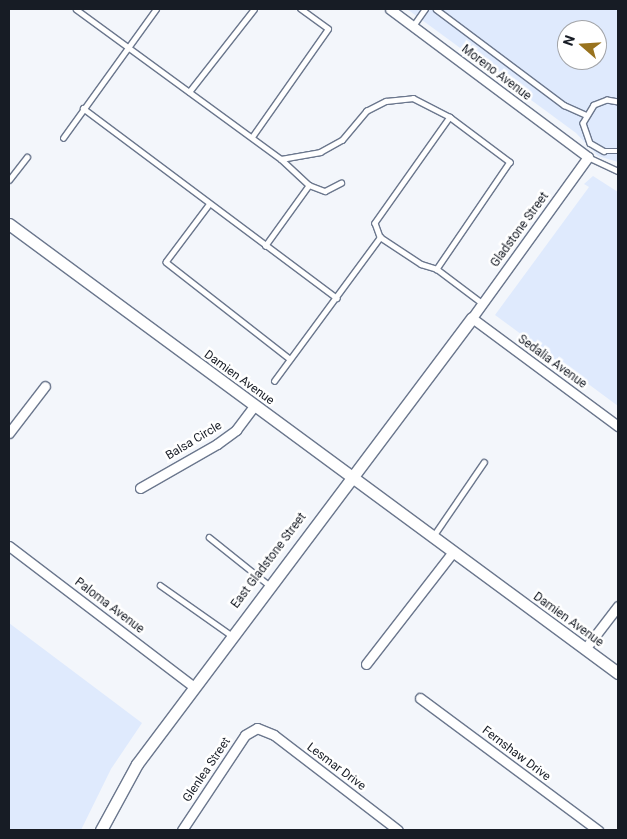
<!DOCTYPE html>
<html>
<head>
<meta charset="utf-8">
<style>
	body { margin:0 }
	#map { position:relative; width:627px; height:839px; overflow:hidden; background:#f3f6fb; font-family:Roboto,sans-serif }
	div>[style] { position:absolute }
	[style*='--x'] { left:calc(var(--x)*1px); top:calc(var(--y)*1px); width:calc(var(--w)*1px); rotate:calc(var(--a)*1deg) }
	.built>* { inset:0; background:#dfeafd }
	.roads { filter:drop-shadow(1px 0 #6b778d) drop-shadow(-1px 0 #6b778d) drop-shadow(0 1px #6b778d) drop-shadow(0 -1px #6b778d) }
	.lane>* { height:4.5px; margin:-2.25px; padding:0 2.25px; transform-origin:2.25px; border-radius:2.25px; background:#fff }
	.street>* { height:9px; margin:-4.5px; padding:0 4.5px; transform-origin:4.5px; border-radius:4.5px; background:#fff }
	.secondary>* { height:11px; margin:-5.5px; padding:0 5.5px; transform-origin:5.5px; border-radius:5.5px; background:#fff }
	span { translate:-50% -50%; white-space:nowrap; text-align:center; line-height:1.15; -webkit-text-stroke:5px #fff; paint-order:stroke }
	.street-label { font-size:12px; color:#171c25 }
	.frame { position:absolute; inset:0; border:10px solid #171c25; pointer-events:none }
	.north { position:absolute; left:557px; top:20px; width:50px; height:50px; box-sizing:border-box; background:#fff; border:1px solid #a2a4a8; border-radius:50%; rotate:289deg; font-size:14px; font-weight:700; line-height:20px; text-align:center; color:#171c25 }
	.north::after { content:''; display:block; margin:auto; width:18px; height:22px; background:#99731e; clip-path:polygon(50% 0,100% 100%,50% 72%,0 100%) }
</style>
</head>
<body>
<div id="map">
	<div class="built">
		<div style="clip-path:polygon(evenodd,407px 9px,618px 9px,618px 162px,598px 156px,576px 133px,407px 9px,567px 30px,597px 30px,597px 60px,567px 60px,567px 30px)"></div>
		<div style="clip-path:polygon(593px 176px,618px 192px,618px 406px,495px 315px,589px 187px,584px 184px)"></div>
		<div style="clip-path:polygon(9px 623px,142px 723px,111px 769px,81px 830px,9px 830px)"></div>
	</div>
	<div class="roads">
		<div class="lane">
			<div style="--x:76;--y:9;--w:254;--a:36.2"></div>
			<div style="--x:281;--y:159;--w:38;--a:43"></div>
			<div style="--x:309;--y:185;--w:17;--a:21"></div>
			<div style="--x:325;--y:191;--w:18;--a:-27"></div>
			<div style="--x:436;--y:9;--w:160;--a:36.9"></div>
			<div style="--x:564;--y:105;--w:24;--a:24"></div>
			<div style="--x:413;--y:26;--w:21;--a:-55"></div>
			<div style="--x:189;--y:92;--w:105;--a:-51.9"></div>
			<div style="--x:618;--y:102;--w:11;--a:-170"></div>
			<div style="--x:607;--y:100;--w:14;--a:159"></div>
			<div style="--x:594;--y:105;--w:21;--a:121"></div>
			<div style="--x:583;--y:123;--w:21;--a:71"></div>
			<div style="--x:590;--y:143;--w:16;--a:30"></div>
			<div style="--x:604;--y:151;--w:14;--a:0"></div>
			<div style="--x:83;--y:108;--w:317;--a:36.8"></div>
			<div style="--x:450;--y:117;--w:130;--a:125.3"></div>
			<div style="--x:375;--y:223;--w:15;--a:70"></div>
			<div style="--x:380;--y:237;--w:49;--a:33.4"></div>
			<div style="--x:421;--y:264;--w:17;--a:17"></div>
			<div style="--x:437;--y:269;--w:56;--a:37.1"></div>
			<div style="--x:252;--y:137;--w:132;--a:-54.9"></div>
			<div style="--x:328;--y:29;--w:34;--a:-144"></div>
			<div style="--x:63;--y:138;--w:159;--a:-54.2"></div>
			<div style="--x:588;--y:157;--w:33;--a:25"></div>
			<div style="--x:281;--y:159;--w:40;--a:-10"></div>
			<div style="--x:320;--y:152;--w:25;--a:-29"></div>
			<div style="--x:342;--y:140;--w:38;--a:-50"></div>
			<div style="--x:366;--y:111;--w:22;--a:-27"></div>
			<div style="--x:386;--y:101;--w:27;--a:-6"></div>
			<div style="--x:413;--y:98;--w:42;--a:27.2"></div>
			<div style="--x:450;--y:117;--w:75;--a:36.9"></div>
			<div style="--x:510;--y:162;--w:130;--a:124.3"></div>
			<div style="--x:9;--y:180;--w:29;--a:-52"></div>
			<div style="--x:209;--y:205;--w:71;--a:127"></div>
			<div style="--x:166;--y:262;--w:157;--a:38"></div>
			<div style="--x:265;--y:246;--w:75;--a:-54.2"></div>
			<div style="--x:274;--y:381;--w:179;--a:-53.6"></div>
			<div style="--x:434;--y:535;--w:88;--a:-55.6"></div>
			<div style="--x:209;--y:537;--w:77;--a:38.7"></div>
			<div style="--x:160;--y:585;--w:87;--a:35.2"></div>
		</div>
		<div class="street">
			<div style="--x:390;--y:9;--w:247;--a:36.8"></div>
			<div style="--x:588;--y:157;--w:198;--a:125.8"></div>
			<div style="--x:472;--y:318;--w:182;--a:36.5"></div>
			<div style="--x:9;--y:433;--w:59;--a:-52.5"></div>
			<div style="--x:140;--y:488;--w:89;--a:-29.7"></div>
			<div style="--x:217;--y:444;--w:24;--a:-36"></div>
			<div style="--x:236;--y:430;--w:30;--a:-53"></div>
			<div style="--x:9;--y:546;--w:231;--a:37.3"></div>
			<div style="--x:585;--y:649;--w:54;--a:-52.5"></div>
			<div style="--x:366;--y:664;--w:140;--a:-52.2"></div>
			<div style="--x:420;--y:698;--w:222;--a:36.6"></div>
			<div style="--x:182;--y:830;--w:114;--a:-56.4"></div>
			<div style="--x:245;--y:735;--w:14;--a:-30"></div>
			<div style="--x:257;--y:728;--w:18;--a:22"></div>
			<div style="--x:274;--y:735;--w:156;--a:37.5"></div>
		</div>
		<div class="secondary">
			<div style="--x:9;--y:224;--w:757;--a:36.4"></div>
			<div style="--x:101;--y:830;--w:75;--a:-61.4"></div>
			<div style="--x:137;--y:764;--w:558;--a:-53.09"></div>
		</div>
	</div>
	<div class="street-label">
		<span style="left:496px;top:73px;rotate:37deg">Moreno Avenue</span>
		<span style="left:520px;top:230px;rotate:-54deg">Gladstone Street</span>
		<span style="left:552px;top:362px;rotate:36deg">Sedalia Avenue</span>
		<span style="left:239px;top:378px;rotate:36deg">Damien Avenue</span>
		<span style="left:194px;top:441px;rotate:-31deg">Balsa Circle</span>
		<span style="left:269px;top:561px;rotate:-53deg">East Gladstone Street</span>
		<span style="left:109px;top:606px;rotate:37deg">Paloma Avenue</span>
		<span style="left:568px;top:620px;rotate:36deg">Damien Avenue</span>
		<span style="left:516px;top:754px;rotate:37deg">Fernshaw Drive</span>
		<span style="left:336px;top:767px;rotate:37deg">Lesmar Drive</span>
		<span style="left:207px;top:770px;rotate:-56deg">Glenlea Street</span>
	</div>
	<div class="frame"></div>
	<div class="north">N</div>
</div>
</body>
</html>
